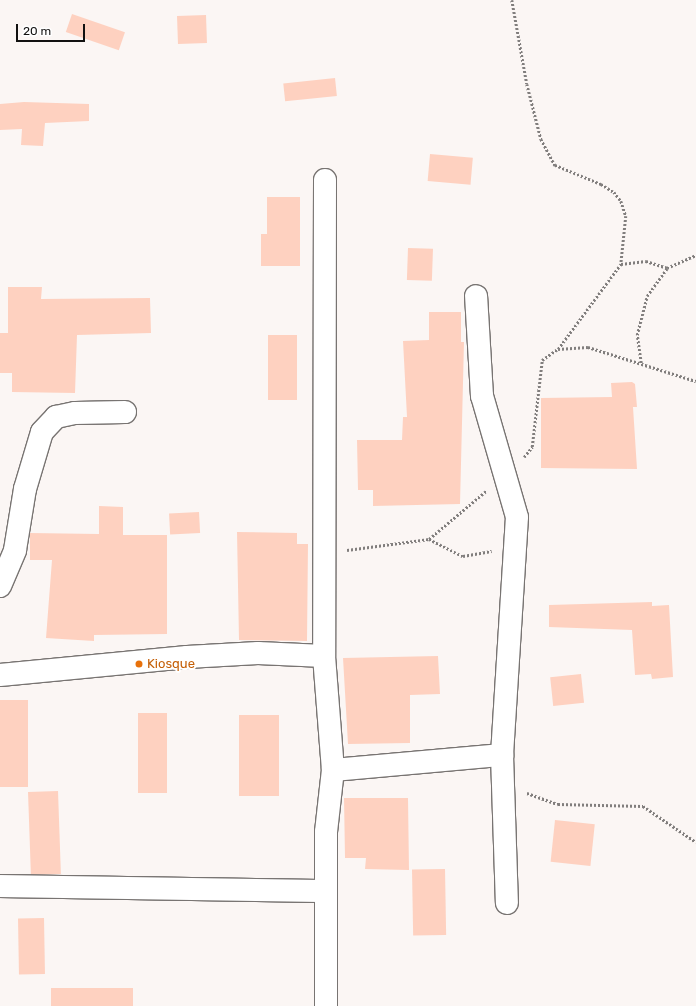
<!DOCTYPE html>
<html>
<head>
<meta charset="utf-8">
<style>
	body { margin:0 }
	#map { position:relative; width:696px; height:1006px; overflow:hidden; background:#fbf6f4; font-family:Rubik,sans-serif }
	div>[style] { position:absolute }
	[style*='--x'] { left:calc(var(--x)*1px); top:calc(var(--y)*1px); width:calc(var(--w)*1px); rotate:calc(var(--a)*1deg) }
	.building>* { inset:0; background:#fed1c0; transform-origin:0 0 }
	.path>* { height:2.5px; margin-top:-1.25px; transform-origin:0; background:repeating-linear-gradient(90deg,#817e7d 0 2px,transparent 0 4px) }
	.roads { filter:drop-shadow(1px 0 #787472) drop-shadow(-1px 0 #787472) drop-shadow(0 1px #787472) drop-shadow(0 -1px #787472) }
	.minor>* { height:22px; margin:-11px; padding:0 11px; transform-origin:11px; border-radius:11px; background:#fff }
	.dots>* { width:11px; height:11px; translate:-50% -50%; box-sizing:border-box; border:2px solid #fff; border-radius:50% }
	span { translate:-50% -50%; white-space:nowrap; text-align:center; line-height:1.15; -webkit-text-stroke:4px #fff; paint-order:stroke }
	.food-label { font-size:13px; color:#c56008 }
	.left { translate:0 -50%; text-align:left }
	.scale { position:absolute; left:16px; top:24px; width:69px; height:18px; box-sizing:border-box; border:2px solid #121110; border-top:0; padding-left:5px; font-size:12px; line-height:14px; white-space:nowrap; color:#121110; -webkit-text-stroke:3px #fff; paint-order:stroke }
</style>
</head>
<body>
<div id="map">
	<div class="building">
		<div style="left:72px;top:14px;width:56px;height:19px;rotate:19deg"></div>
		<div style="left:206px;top:15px;width:28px;height:29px;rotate:88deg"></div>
		<div style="left:335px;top:78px;width:18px;height:52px;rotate:84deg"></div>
		<div style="clip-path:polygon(24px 102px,89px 104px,89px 121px,45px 123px,43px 146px,21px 145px,22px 129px,0 130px,0 104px)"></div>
		<div style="left:430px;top:154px;width:43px;height:27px;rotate:5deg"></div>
		<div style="clip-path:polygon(267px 197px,300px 197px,300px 266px,261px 266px,261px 234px,267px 234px)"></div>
		<div style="left:408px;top:248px;width:25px;height:32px;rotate:2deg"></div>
		<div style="clip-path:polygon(8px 287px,42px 287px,41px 299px,150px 298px,151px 333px,77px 335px,75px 393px,12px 392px,12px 373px,0 373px,0 333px,8px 333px)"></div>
		<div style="clip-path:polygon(429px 312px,461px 312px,461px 342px,464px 342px,460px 504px,373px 506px,373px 490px,358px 490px,357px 440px,402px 440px,403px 417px,407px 417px,403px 341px,429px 340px)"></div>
		<div style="left:268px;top:335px;width:29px;height:65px"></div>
		<div style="clip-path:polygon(632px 382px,635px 384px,637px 407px,633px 407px,637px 469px,541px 468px,541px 398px,612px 397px,611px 383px)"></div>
		<div style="clip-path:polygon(99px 506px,123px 507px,123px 535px,167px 535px,167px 634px,94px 635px,94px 641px,46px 638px,52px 560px,30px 560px,30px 533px,99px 534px)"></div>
		<div style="left:199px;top:512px;width:21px;height:30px;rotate:87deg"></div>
		<div style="clip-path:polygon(237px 532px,297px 533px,297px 544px,308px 544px,307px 641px,239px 640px)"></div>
		<div style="clip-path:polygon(652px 602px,652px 606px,669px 605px,673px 677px,652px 679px,651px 674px,635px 675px,632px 630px,549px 627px,549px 605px)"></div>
		<div style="clip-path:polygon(438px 656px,440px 694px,410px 695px,410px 743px,348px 744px,343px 658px)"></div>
		<div style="left:581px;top:674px;width:29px;height:31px;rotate:84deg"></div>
		<div style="left:0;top:700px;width:28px;height:87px"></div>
		<div style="left:138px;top:713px;width:29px;height:80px"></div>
		<div style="left:239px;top:715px;width:40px;height:81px"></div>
		<div style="left:58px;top:791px;width:83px;height:30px;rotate:88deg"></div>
		<div style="clip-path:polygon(344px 798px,408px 798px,409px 870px,365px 869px,366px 858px,345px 858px)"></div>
		<div style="left:555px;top:820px;width:40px;height:42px;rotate:6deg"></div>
		<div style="left:445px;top:869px;width:66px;height:33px;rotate:89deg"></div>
		<div style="left:44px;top:918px;width:56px;height:26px;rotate:89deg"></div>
		<div style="left:133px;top:988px;width:18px;height:82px;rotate:90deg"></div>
	</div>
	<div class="path">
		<div style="--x:512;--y:0;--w:85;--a:79.9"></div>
		<div style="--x:527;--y:84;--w:57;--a:75.7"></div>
		<div style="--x:541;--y:139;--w:30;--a:62"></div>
		<div style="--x:555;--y:165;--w:50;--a:22.4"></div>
		<div style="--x:601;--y:184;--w:15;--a:32"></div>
		<div style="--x:614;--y:192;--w:11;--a:52"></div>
		<div style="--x:621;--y:201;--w:16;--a:72"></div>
		<div style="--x:626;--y:216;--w:48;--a:95.9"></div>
		<div style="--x:558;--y:349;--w:106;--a:-53.5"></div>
		<div style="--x:621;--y:264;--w:25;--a:-7"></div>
		<div style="--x:646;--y:261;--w:22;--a:18"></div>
		<div style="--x:667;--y:268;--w:32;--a:-24"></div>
		<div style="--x:641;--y:363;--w:28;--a:-98"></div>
		<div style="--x:637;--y:335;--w:40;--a:-75.6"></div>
		<div style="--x:647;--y:296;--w:34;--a:-54"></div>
		<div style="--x:524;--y:457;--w:13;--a:-51"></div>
		<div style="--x:532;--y:447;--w:88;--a:-83.4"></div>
		<div style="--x:542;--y:360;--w:19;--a:-35"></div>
		<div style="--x:558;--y:349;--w:30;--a:-4"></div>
		<div style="--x:588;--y:347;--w:113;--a:17.5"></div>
		<div style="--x:429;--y:539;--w:75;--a:-40.1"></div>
		<div style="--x:347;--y:550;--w:83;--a:-7.6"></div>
		<div style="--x:429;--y:539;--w:38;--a:27"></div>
		<div style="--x:463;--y:556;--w:29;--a:-10"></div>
		<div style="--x:527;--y:793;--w:33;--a:20"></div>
		<div style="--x:558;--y:804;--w:85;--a:1.3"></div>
		<div style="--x:643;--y:806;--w:64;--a:34.2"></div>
	</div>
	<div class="roads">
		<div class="minor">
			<div style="--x:325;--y:180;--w:476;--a:90.1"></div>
			<div style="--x:324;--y:656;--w:114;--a:85.5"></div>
			<div style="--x:333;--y:770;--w:170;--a:-5.1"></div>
			<div style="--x:502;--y:755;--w:238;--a:-86.4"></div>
			<div style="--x:517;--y:517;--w:126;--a:-106.1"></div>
			<div style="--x:482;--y:396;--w:100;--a:-93.4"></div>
			<div style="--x:0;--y:586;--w:39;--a:-67"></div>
			<div style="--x:15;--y:550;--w:62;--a:-80.7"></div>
			<div style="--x:25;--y:489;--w:59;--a:-73.4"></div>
			<div style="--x:42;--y:432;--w:21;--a:-47"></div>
			<div style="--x:56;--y:417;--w:19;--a:-12"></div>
			<div style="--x:75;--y:413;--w:50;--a:-1.1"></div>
			<div style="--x:0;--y:675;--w:188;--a:-5.5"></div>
			<div style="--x:187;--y:657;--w:71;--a:-3.2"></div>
			<div style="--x:258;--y:653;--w:66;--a:2.6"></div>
			<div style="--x:502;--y:755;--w:148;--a:88.1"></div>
			<div style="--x:0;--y:886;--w:325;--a:0.9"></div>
			<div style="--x:326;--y:1006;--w:174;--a:-90"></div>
			<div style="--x:326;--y:832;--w:62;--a:-83.6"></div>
		</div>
	</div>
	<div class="dots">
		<div style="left:139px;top:664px;background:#e8710a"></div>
	</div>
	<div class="food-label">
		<span class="left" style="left:147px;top:664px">Kiosque</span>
	</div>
	<div class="scale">20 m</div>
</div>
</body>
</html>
